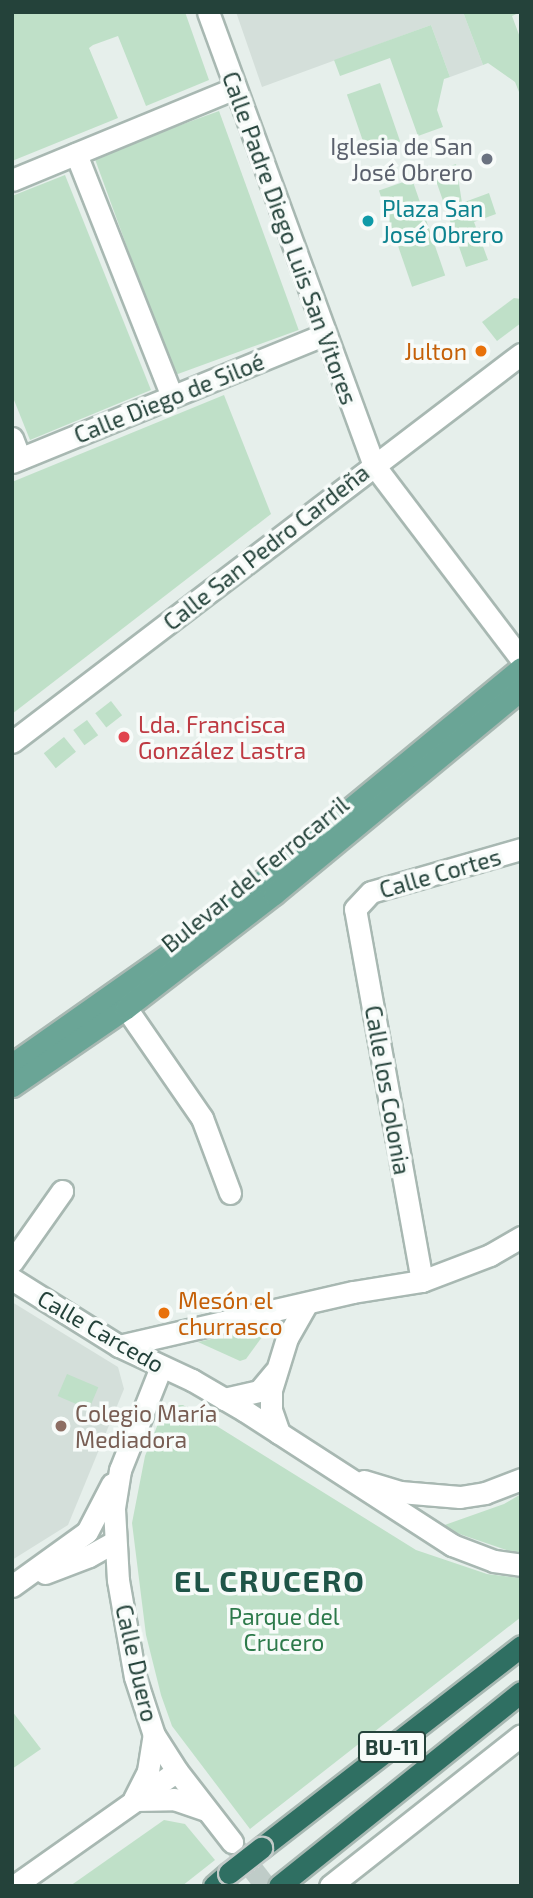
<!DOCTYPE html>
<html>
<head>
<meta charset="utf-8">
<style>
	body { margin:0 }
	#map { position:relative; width:533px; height:1898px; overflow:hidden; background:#e6efeb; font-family:"Exo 2",sans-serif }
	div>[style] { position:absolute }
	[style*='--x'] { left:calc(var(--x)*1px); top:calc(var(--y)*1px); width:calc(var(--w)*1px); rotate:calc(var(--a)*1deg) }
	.built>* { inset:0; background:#d4dfda }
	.green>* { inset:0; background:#bfe0c8; transform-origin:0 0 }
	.minor-tunnel>* { height:21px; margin-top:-10.5px; transform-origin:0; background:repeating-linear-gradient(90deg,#bfccc8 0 21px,transparent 0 31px) }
	.roads { filter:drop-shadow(2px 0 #a8b8b2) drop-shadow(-2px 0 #a8b8b2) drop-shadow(0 2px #a8b8b2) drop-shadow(0 -2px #a8b8b2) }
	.minor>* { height:21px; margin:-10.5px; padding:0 10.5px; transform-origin:10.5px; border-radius:10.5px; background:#fff }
	.major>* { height:21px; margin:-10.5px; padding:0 10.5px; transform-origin:10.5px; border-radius:10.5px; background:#6aa596 }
	.highway>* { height:21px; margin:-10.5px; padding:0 10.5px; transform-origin:10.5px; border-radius:10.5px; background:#2f6f62 }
	.bridges { filter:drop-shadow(2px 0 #c2cac8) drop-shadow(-2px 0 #c2cac8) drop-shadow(0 2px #c2cac8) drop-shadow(0 -2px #c2cac8) }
	.highway-bridge>* { height:21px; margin:-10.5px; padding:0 10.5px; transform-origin:10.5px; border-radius:10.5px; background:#2f6f62 }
	.dots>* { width:19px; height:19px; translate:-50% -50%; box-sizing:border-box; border:4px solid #f7fbf9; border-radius:50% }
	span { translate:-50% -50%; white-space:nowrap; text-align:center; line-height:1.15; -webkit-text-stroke:7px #f7fbf9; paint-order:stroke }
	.shield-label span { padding:2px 5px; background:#f7fbf9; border:2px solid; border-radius:5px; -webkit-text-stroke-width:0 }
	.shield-label { font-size:21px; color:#24423a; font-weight:700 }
	.worship-label { font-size:23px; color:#5b616d }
	.right { translate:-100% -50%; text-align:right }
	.culture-label { font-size:23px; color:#0d838f }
	.left { translate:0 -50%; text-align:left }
	.street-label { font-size:23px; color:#24423a }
	.food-label { font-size:23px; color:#c56008 }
	.health-label { font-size:23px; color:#be3a42 }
	.education-label { font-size:23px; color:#785e54 }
	.park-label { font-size:23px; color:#2d7a4b }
	.district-label { font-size:30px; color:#1f5548; font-weight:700; letter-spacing:2px }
	.frame { position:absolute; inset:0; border:14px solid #24423a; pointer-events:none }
</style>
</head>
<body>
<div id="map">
	<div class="built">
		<div style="clip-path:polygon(236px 12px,463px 12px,483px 65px,450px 77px,431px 25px,262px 87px)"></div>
		<div style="clip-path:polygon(12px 1302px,118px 1367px,124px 1389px,68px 1525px,12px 1560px)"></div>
	</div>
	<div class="green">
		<div style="clip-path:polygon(12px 12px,185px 12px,209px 80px,146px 106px,118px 36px,93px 45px,89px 48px,118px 118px,12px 161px)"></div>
		<div style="clip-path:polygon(463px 12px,521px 12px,512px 16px,521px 40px,521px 97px,515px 82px,488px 63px,483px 65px)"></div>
		<div style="clip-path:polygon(431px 25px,450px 77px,444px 79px,437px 110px,443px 127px,418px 136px,390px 58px,340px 76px,334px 60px)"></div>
		<div style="left:380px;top:83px;width:62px;height:35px;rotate:71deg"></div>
		<div style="left:219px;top:111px;width:233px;height:133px;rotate:70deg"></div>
		<div style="clip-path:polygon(456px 164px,462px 203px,489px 193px,496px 214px,474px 222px,488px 260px,466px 267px,433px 172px)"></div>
		<div style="clip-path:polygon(65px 175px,151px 390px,30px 440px,12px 395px,12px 196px)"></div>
		<div style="left:412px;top:179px;width:102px;height:35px;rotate:71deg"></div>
		<div style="clip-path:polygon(514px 298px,521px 299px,521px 323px,497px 341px,482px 322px)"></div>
		<div style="clip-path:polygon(224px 395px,271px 514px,12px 714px,12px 482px)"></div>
		<div style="left:111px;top:701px;width:18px;height:20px;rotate:52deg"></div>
		<div style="left:87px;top:720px;width:19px;height:17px;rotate:54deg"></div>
		<div style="left:64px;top:737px;width:19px;height:26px;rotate:51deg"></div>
		<div style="clip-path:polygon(270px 1326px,246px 1359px,240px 1361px,198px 1342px)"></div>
		<div style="left:67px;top:1374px;width:34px;height:24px;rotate:23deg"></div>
		<div style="clip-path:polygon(172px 1405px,183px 1405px,416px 1550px,487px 1574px,521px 1578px,521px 1617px,250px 1829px,172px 1726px,161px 1695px,146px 1635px,132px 1523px,145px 1456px,162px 1414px)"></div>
		<div style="clip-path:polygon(521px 1494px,521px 1555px,439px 1527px,504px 1504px)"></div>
		<div style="clip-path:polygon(12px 1711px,41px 1749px,12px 1769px)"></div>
		<div style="clip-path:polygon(164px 1820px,185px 1824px,215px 1860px,182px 1886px,70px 1886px)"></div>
	</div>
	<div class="minor-tunnel">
		<div style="--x:235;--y:1846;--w:51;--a:52.2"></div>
	</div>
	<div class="roads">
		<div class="minor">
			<div style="--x:208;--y:12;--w:481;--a:69.9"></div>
			<div style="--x:373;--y:464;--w:245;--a:52.8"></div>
			<div style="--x:76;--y:154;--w:260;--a:68.4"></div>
			<div style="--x:12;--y:180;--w:241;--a:-22.4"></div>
			<div style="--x:12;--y:438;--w:22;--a:69"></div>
			<div style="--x:12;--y:462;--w:338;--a:-22.2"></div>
			<div style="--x:12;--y:742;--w:640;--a:-37.32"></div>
			<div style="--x:126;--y:1008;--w:134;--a:55.4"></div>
			<div style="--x:202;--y:1118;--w:80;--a:69.5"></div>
			<div style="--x:12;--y:1262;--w:87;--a:-54.8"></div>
			<div style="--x:12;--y:1279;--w:126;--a:32.1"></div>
			<div style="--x:119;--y:1346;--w:81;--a:25"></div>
			<div style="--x:192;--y:1380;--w:61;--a:30.3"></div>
			<div style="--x:245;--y:1411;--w:247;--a:32.9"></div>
			<div style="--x:452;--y:1545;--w:45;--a:20.9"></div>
			<div style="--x:494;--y:1561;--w:27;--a:8"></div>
			<div style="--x:422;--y:1281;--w:378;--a:-100.2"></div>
			<div style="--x:355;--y:909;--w:23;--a:-47"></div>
			<div style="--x:371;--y:892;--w:156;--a:-16"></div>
			<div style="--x:119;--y:1346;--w:240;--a:-13"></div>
			<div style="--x:353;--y:1292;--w:70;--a:-9.1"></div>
			<div style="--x:422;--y:1281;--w:73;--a:-20.9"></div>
			<div style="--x:490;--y:1255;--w:36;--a:-30"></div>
			<div style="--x:161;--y:1367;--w:111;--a:111.7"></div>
			<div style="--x:120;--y:1470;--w:39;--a:99"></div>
			<div style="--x:114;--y:1509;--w:71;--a:86.8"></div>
			<div style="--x:118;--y:1580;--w:98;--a:80.1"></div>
			<div style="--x:135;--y:1677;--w:61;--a:71.9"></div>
			<div style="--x:154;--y:1735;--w:43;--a:57.4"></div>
			<div style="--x:177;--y:1771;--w:90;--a:52.2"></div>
			<div style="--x:224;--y:1399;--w:36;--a:-13"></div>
			<div style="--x:259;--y:1391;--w:25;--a:-50"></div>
			<div style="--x:279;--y:1433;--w:24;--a:-109"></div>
			<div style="--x:271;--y:1410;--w:20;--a:-90"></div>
			<div style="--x:271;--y:1390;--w:54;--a:-72.9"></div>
			<div style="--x:287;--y:1338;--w:40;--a:-60.3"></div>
			<div style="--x:364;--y:1481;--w:38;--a:17"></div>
			<div style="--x:400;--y:1492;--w:60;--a:4.8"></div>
			<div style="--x:460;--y:1497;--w:25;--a:-9"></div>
			<div style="--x:485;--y:1493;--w:39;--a:-21"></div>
			<div style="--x:45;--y:1573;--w:47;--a:-21.1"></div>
			<div style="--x:89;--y:1556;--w:29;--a:-29"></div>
			<div style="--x:12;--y:1586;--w:92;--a:-35.8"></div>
			<div style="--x:87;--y:1532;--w:54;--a:-62.5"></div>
			<div style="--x:134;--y:1799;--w:31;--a:-63"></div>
			<div style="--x:148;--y:1771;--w:36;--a:-81"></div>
			<div style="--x:135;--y:1800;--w:39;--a:-1"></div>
			<div style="--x:174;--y:1799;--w:34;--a:19"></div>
			<div style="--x:14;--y:1886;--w:199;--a:-35.2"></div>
			<div style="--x:330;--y:1886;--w:243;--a:-38.3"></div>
		</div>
		<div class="major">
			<div style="--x:12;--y:1064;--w:231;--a:-35.1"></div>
			<div style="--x:201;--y:931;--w:414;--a:-39.4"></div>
			<div style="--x:12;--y:1086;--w:138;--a:-34.4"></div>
			<div style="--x:126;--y:1008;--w:187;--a:-37.6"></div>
			<div style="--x:274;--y:894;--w:320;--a:-39.6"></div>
		</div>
		<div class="highway">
			<div style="--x:261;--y:1848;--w:329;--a:-37.8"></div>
			<div style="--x:214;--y:1886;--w:20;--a:-41"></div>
			<div style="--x:279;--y:1886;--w:310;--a:-38.7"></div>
		</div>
	</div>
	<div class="bridges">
		<div class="highway-bridge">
			<div style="--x:229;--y:1873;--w:41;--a:-38"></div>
		</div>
	</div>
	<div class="dots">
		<div style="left:487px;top:159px;background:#6b7280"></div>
		<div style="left:368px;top:221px;background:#0f9aa8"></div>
		<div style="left:481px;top:351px;background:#e8710a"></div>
		<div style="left:124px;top:737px;background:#e0444e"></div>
		<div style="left:164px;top:1313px;background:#e8710a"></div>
		<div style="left:61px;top:1426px;background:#8d6e63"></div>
	</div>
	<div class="shield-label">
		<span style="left:392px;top:1747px">BU-11</span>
	</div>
	<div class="worship-label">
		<span class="right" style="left:473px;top:159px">Iglesia de San<br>José Obrero</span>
	</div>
	<div class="culture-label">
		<span class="left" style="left:382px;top:221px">Plaza San<br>José Obrero</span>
	</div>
	<div class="street-label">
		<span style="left:290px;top:238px;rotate:70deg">Calle Padre Diego Luis San Vitores</span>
		<span style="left:169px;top:398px;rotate:-22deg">Calle Diego de Siloé</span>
		<span style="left:266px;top:547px;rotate:-38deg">Calle San Pedro Cardeña</span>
		<span style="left:440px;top:873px;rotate:-16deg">Calle Cortes</span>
		<span style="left:255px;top:874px;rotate:-39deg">Bulevar del Ferrocarril</span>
		<span style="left:388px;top:1090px;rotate:80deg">Calle los Colonia</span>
		<span style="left:101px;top:1331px;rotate:30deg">Calle Carcedo</span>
		<span style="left:137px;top:1663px;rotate:77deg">Calle Duero</span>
	</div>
	<div class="food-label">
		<span class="right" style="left:467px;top:351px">Julton</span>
		<span class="left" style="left:178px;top:1313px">Mesón el<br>churrasco</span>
	</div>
	<div class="health-label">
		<span class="left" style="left:138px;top:737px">Lda. Francisca<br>González Lastra</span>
	</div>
	<div class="education-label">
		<span class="left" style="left:75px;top:1426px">Colegio María<br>Mediadora</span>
	</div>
	<div class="park-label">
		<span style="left:284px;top:1629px">Parque del<br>Crucero</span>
	</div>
	<div class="district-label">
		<span style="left:270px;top:1580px">EL CRUCERO</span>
	</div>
	<div class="frame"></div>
</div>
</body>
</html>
